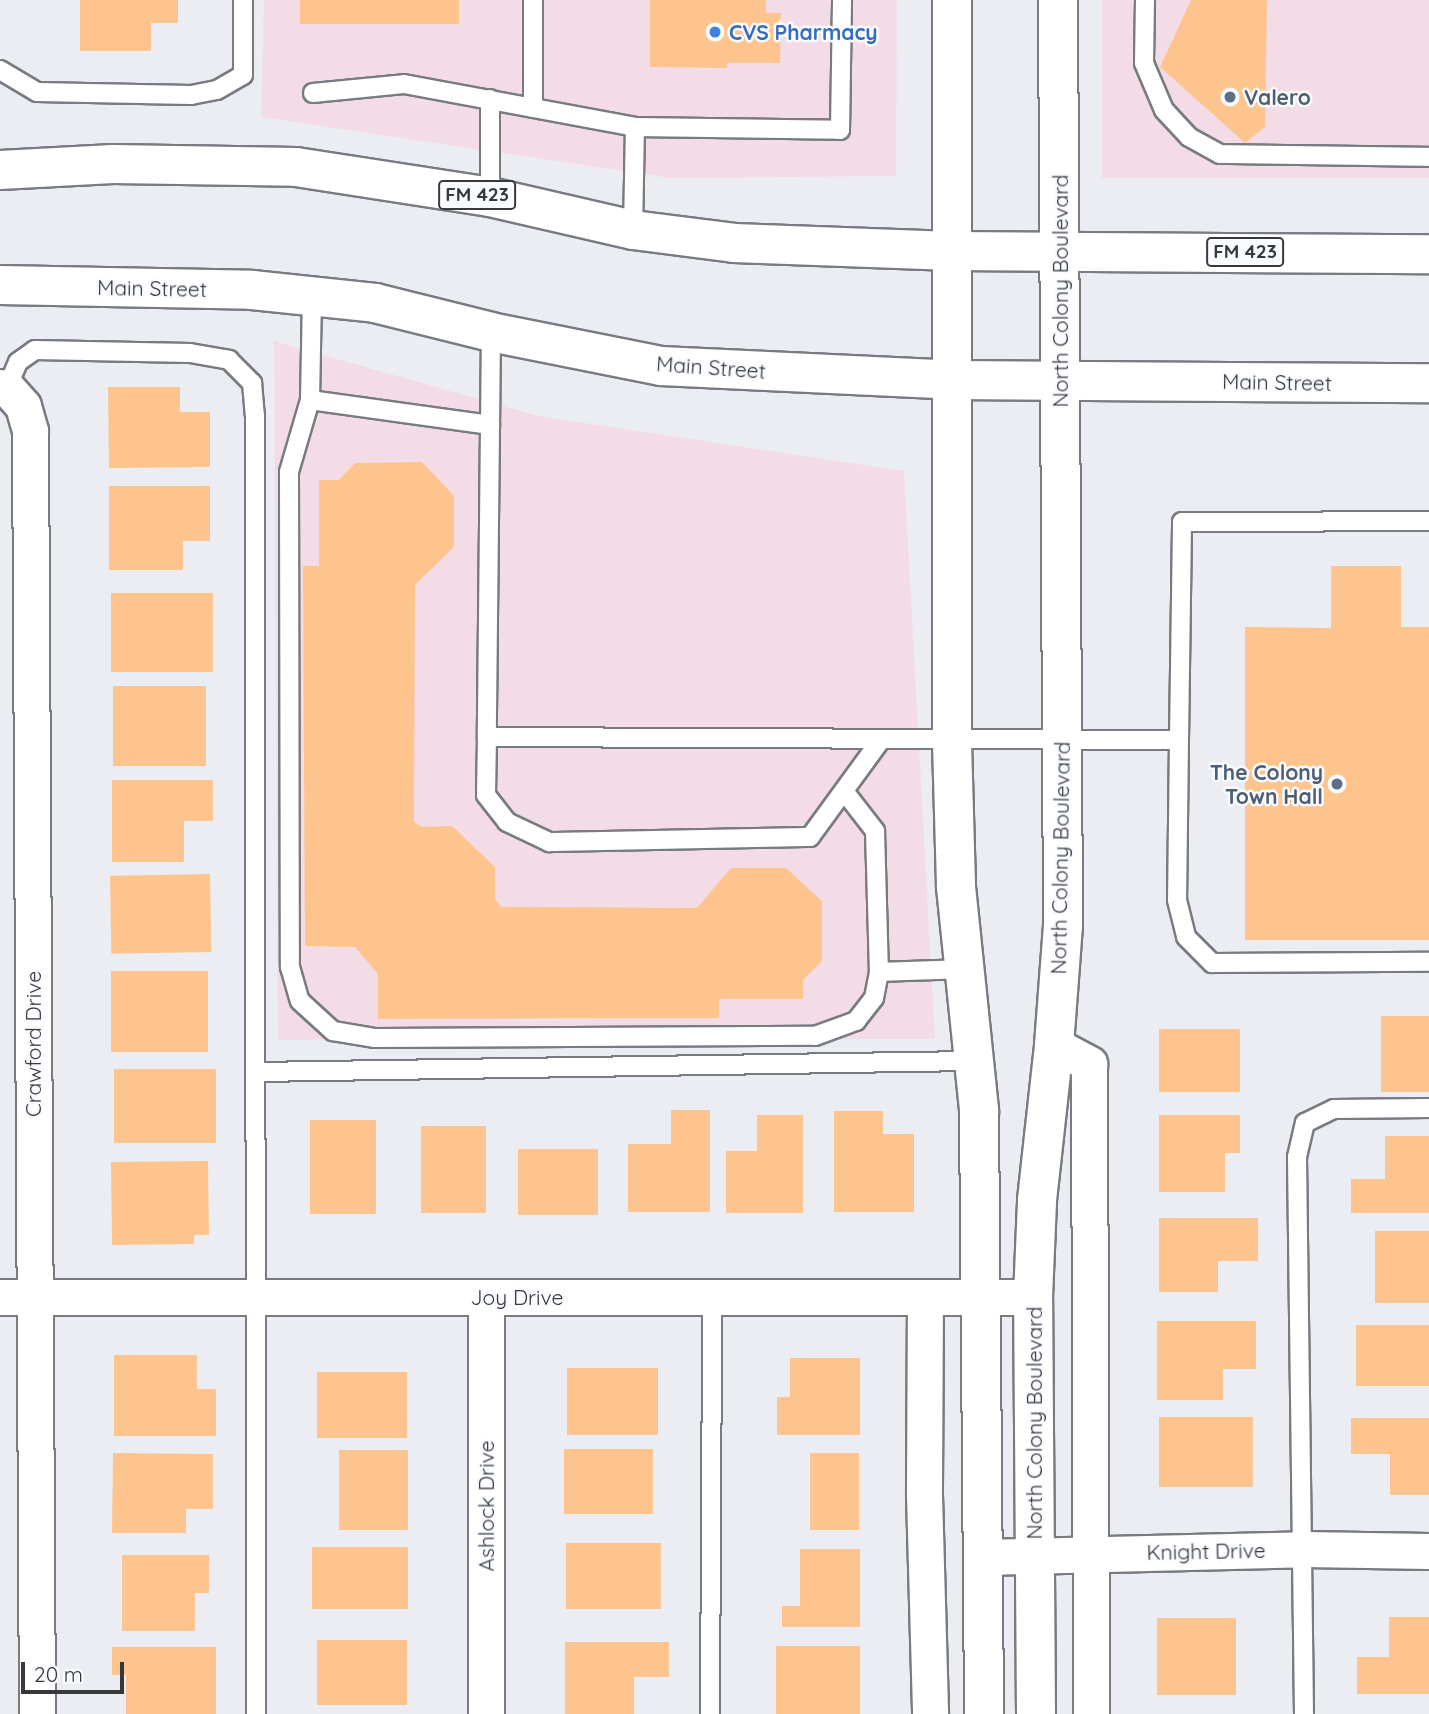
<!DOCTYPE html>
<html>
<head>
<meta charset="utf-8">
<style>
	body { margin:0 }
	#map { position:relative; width:1429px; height:1714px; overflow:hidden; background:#ebedf3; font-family:Quicksand,sans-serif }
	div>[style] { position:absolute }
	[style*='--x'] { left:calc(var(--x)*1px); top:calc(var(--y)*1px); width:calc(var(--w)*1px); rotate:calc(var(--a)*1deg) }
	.commercial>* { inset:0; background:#f4dce7; transform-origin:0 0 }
	.building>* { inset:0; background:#fdc58d; transform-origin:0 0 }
	.roads { filter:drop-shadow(2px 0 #787b80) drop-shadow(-2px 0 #787b80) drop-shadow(0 2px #787b80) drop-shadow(0 -2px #787b80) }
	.service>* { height:18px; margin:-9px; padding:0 9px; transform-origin:9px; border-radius:9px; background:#fff }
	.minor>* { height:35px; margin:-17.5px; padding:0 17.5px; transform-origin:17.5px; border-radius:17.5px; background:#fff }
	.secondary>* { height:38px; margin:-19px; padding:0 19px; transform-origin:19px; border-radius:19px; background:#fff }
	.primary>* { height:38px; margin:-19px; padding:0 19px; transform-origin:19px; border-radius:19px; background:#fff }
	.dots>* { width:19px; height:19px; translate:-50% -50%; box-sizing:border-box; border:4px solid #f9fbfe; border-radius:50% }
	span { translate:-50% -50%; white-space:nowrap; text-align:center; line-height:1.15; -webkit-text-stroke:5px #f9fbfe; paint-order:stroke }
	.shield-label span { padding:2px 5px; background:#f9fbfe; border:2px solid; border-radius:5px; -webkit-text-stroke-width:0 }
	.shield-label { font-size:19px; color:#37383a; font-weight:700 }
	.shop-label { font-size:21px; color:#366cbe; font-weight:700 }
	.left { translate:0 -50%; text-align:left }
	.service-label { font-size:21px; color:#4e5e75; font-weight:700 }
	.right { translate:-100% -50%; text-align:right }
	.street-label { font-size:21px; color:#37383a }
	.scale { position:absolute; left:21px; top:1662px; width:103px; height:32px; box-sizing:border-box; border:4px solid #37383a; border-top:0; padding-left:9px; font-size:21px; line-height:24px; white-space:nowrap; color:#37383a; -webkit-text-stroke:5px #f9fbfe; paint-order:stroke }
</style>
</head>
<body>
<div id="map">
	<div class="commercial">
		<div style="clip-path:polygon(264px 0,897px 0,896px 176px,670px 178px,261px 117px)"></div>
		<div style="left:1102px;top:0;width:327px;height:178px"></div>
		<div style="clip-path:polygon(274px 341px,538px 416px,904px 471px,935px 1039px,278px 1040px)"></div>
	</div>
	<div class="building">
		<div style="clip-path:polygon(80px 0,178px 0,178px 23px,151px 23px,151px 51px,80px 51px)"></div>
		<div style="left:300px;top:0;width:159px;height:24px"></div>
		<div style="clip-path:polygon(650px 0,766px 0,766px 13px,781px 13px,780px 63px,727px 63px,727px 68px,650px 67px)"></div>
		<div style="clip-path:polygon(1191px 0,1267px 0,1265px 127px,1245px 143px,1160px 67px)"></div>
		<div style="clip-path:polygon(108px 387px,180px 387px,180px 412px,210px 412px,210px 467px,109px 468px)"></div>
		<div style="clip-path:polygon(422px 462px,454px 496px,454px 547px,415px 585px,414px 822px,422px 827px,452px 826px,495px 867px,495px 899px,501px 907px,697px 908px,731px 868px,786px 868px,822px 901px,822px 961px,803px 980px,803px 999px,719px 999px,719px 1018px,378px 1019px,378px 974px,355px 947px,305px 946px,303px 566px,319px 566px,319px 480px,339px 480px,355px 463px)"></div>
		<div style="clip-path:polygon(109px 486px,210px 486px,210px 541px,183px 541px,183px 570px,109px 570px)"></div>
		<div style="clip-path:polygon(1331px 566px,1401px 566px,1401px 627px,1429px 627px,1429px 940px,1245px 940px,1245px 627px,1331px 628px)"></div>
		<div style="left:111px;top:593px;width:102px;height:79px"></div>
		<div style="left:113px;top:686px;width:93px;height:80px"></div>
		<div style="clip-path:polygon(112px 780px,213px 780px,213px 821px,184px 821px,184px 862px,112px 862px)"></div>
		<div style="left:210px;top:874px;width:78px;height:100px;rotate:89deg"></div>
		<div style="left:111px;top:971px;width:97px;height:81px"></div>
		<div style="left:1381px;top:1016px;width:48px;height:76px"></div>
		<div style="left:1159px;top:1029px;width:81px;height:63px"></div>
		<div style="left:114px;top:1069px;width:102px;height:74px"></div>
		<div style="clip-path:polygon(671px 1110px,710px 1110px,710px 1212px,628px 1212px,628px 1144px,671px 1144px)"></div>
		<div style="clip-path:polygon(834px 1111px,883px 1111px,883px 1134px,914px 1134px,914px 1212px,834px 1212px)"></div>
		<div style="clip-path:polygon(757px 1115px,803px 1115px,803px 1213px,726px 1213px,726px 1151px,757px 1151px)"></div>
		<div style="clip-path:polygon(1159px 1115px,1240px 1115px,1240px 1153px,1225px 1153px,1225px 1192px,1159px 1192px)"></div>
		<div style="left:310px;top:1120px;width:66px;height:94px"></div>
		<div style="left:421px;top:1126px;width:65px;height:87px"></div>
		<div style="clip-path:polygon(1385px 1136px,1429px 1136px,1429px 1213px,1351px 1213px,1351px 1179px,1385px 1179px)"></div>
		<div style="left:518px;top:1149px;width:80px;height:66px"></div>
		<div style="clip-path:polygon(208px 1161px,209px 1235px,194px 1235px,194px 1244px,112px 1245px,111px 1162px)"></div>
		<div style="clip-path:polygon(1159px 1218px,1258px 1218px,1258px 1261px,1218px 1261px,1218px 1292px,1159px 1292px)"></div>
		<div style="left:1375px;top:1231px;width:54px;height:72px"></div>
		<div style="clip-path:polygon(1157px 1321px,1256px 1321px,1256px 1369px,1223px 1369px,1223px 1400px,1157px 1400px)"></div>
		<div style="left:1356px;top:1325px;width:73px;height:61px"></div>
		<div style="clip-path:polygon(114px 1355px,197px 1355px,197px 1389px,216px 1389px,216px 1436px,114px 1436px)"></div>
		<div style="clip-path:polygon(790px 1358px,860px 1358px,860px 1435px,777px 1435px,777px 1397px,790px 1397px)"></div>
		<div style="left:567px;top:1368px;width:91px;height:67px"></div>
		<div style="left:317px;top:1372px;width:90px;height:66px"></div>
		<div style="left:1159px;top:1417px;width:94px;height:70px"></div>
		<div style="clip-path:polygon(1351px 1418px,1429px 1418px,1429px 1495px,1390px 1495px,1390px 1454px,1351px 1454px)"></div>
		<div style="left:564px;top:1449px;width:89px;height:65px"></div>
		<div style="left:339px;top:1450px;width:69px;height:80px"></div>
		<div style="clip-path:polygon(113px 1453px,213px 1454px,213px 1509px,186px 1509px,186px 1533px,112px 1533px)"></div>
		<div style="left:810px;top:1453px;width:49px;height:77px"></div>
		<div style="left:566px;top:1543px;width:95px;height:66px"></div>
		<div style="left:312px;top:1547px;width:96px;height:62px"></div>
		<div style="clip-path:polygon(800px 1549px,860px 1549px,860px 1627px,782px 1627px,782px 1606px,800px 1606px)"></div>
		<div style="clip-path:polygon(122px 1555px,209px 1555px,209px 1593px,195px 1593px,195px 1631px,122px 1631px)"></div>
		<div style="clip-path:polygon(1389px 1617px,1429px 1617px,1429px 1694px,1357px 1694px,1357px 1657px,1389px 1657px)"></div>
		<div style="left:1157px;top:1618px;width:79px;height:77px"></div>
		<div style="left:317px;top:1640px;width:90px;height:65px"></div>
		<div style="clip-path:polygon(565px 1642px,669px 1642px,669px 1677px,634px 1677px,634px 1714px,565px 1714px)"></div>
		<div style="left:776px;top:1646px;width:84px;height:68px"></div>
		<div style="clip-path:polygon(112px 1647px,216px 1647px,216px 1714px,126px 1714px,126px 1675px,112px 1675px)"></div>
	</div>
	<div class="roads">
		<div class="service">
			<div style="--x:1145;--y:0;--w:63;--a:90.9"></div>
			<div style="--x:1144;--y:63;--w:51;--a:66.9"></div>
			<div style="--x:1164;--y:110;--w:37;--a:47"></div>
			<div style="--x:1189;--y:137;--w:35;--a:29"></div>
			<div style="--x:1220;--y:154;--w:209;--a:0.8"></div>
			<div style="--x:0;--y:70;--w:43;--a:30.7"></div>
			<div style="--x:37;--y:92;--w:154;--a:1.1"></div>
			<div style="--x:191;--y:95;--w:26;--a:-11"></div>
			<div style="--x:217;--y:90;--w:30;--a:-30"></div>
			<div style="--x:243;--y:75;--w:75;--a:-90"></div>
			<div style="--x:313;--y:93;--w:91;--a:-5.6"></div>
			<div style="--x:404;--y:84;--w:235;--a:10.5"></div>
			<div style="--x:635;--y:127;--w:205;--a:0.8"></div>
			<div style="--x:840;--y:130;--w:130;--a:-89.1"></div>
			<div style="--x:533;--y:108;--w:108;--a:-90"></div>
			<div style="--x:490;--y:197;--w:98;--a:-90"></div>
			<div style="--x:633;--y:230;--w:103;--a:-88.9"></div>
			<div style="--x:312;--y:296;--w:104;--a:91.1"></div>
			<div style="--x:310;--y:400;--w:182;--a:7.9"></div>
			<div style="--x:491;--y:332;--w:405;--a:90.6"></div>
			<div style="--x:487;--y:737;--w:692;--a:0.25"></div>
			<div style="--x:1179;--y:740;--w:218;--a:-89.2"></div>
			<div style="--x:1182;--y:522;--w:247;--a:-0.2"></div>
			<div style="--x:7;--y:388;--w:28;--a:-67"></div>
			<div style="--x:18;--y:362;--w:21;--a:-35"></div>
			<div style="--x:35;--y:350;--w:155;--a:1.1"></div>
			<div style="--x:190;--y:353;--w:40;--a:10"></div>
			<div style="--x:229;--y:360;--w:33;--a:45"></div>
			<div style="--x:252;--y:383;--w:32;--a:85"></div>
			<div style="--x:255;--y:415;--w:1299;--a:89.96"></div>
			<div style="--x:310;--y:400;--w:75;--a:106.3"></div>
			<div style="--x:289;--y:472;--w:495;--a:89.9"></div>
			<div style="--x:290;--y:967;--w:35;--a:74"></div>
			<div style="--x:300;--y:1001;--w:45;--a:42.3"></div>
			<div style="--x:333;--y:1031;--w:43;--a:9.5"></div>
			<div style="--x:375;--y:1038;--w:440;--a:-0.3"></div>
			<div style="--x:815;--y:1036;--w:44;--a:-20.1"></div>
			<div style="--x:856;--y:1021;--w:29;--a:-52"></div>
			<div style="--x:874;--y:998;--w:26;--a:-79"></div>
			<div style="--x:487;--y:737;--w:58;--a:91"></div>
			<div style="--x:486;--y:795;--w:34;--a:52"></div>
			<div style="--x:507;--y:822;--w:47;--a:25.5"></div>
			<div style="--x:549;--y:842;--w:261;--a:-1.1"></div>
			<div style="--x:810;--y:837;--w:119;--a:-53.9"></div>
			<div style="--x:1179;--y:740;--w:160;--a:90.7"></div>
			<div style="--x:1177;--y:900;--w:38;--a:76"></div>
			<div style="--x:1186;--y:937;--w:37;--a:45"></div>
			<div style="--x:1212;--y:963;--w:217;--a:-0.3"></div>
			<div style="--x:844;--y:791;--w:51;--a:52.2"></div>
			<div style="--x:875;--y:831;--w:141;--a:88.4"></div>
			<div style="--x:879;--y:972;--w:86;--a:-2"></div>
			<div style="--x:256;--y:1072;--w:718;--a:-0.88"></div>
			<div style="--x:710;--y:1714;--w:417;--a:-89.7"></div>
			<div style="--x:1304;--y:1714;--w:557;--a:-90.72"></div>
			<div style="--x:1297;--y:1157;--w:35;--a:-77"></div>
			<div style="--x:1305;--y:1123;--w:32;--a:-26"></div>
			<div style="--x:1334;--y:1109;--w:95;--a:-0.6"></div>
		</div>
		<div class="minor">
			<div style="--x:0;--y:387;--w:7;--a:8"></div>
			<div style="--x:7;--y:388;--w:24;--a:48"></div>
			<div style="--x:23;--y:406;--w:26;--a:74"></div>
			<div style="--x:30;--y:431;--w:1283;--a:89.69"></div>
			<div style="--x:1054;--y:1045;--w:40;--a:28"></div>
			<div style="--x:1089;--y:1064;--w:650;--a:89.82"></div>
			<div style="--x:0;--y:1297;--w:1033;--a:0"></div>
			<div style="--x:486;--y:1297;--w:417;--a:90"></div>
			<div style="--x:925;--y:1297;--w:198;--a:90.3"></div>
			<div style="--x:924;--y:1495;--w:219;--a:88.4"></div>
			<div style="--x:982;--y:1557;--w:322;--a:-1.4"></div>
			<div style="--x:1304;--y:1549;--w:125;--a:0.9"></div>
		</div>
		<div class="secondary">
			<div style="--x:952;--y:0;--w:742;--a:90"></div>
			<div style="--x:952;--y:742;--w:145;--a:88.4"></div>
			<div style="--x:956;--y:887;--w:225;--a:84.1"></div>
			<div style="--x:979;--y:1111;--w:603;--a:89.52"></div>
			<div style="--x:1036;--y:1714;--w:417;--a:-90.4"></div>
			<div style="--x:1033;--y:1297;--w:97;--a:-87.6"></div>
			<div style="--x:1037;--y:1200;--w:156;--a:-83.7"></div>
			<div style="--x:1054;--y:1045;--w:120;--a:-85.7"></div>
			<div style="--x:1063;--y:925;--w:925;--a:-90.31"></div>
		</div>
		<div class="primary">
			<div style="--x:0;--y:170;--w:113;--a:-3"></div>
			<div style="--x:113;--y:164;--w:183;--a:0.9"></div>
			<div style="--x:296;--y:167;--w:196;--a:8.8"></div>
			<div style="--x:490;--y:197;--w:147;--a:13"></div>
			<div style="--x:633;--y:230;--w:102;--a:7.3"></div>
			<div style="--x:734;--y:243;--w:218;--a:2.1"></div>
			<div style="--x:952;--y:251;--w:477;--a:0.4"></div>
			<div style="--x:0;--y:285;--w:252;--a:1.1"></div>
			<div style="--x:252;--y:290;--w:124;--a:6"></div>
			<div style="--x:375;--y:303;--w:120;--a:14"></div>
			<div style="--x:491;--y:332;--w:173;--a:11.3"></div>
			<div style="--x:661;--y:366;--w:292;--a:2.7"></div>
			<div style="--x:953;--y:380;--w:476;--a:0.4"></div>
		</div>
	</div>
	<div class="dots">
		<div style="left:715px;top:32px;background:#3f7fe0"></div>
		<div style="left:1230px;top:97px;background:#5c6f8a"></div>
		<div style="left:1337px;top:784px;background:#5c6f8a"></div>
	</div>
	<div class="shield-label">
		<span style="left:477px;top:195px">FM 423</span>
		<span style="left:1245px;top:252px">FM 423</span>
	</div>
	<div class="shop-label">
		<span class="left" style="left:729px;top:32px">CVS Pharmacy</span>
	</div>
	<div class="service-label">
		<span class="left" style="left:1244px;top:97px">Valero</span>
		<span class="right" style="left:1323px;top:784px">The Colony<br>Town Hall</span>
	</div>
	<div class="street-label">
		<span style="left:152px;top:288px;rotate:1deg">Main Street</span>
		<span style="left:1060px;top:291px;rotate:-90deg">North Colony Boulevard</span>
		<span style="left:711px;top:367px;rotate:4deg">Main Street</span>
		<span style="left:1277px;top:382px;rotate:1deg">Main Street</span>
		<span style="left:1060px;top:858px;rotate:-89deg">North Colony Boulevard</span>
		<span style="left:33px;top:1044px;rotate:-90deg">Crawford Drive</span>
		<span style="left:517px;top:1297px">Joy Drive</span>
		<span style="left:1034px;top:1423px;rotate:-90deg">North Colony Boulevard</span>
		<span style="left:486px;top:1506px;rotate:-90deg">Ashlock Drive</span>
		<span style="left:1206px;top:1551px;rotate:-1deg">Knight Drive</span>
	</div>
	<div class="scale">20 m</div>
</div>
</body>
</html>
